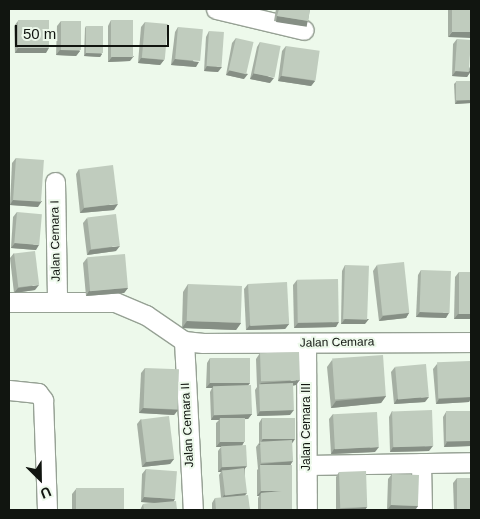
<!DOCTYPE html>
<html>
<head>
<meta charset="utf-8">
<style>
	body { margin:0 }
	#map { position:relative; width:480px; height:519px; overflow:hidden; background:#edf9eb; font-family:Helvetica,sans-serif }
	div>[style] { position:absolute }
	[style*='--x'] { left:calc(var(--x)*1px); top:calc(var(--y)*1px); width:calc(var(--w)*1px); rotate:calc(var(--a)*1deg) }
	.roads { filter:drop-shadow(1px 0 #96a194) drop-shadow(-1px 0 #96a194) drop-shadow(0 1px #96a194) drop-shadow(0 -1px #96a194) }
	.minor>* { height:19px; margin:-9.5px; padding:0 9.5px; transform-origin:9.5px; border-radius:9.5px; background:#fff }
	.wall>* { inset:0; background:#a5afa3 }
	.shaded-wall>* { inset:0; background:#868f85; transform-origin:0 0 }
	.building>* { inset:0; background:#c0ccbe; transform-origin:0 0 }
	span { translate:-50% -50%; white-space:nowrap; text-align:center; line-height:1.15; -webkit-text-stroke:4px #edf9eb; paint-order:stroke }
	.street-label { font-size:12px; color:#111510 }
	.frame { position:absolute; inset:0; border:10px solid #111510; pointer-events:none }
	.north { position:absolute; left:15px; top:454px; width:50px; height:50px; -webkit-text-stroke:4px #edf9eb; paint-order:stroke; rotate:157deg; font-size:14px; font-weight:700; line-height:20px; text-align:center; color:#111510 }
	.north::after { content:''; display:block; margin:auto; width:18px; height:22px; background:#111510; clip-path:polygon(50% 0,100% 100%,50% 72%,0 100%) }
	.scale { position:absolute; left:15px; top:25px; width:154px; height:22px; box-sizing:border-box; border:2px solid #111510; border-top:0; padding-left:6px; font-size:15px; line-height:18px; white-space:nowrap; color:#111510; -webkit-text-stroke:4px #edf9eb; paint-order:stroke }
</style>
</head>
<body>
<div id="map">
	<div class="roads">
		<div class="minor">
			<div style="--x:216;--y:9;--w:90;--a:13.4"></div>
			<div style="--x:55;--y:182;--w:118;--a:89"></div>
			<div style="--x:9;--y:302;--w:106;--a:0"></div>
			<div style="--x:115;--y:302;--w:34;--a:23"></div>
			<div style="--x:146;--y:315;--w:46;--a:34.4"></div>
			<div style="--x:184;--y:341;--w:19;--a:6"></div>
			<div style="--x:203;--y:343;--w:268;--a:-0.2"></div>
			<div style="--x:184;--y:341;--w:169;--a:87"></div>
			<div style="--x:306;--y:343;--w:167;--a:89.7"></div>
			<div style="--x:9;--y:390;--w:29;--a:6"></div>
			<div style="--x:38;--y:393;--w:9;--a:54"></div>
			<div style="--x:43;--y:400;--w:110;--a:87.9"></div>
			<div style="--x:421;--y:463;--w:47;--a:88.8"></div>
			<div style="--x:307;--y:465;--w:164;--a:-1"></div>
		</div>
	</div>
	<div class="wall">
		<div style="clip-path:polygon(276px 9px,310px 9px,308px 21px,305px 26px,274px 21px)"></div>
		<div style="clip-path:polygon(448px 9px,471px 9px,448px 37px)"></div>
		<div style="clip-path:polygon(111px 20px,130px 61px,108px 62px,108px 26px)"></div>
		<div style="clip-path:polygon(18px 21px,46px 53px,15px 53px,14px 26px)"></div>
		<div style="clip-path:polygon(61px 21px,80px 51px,76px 56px,56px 55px,57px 26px)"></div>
		<div style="clip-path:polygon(145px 22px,164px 60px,160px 65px,138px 63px,141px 27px)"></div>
		<div style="clip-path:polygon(86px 26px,102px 54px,100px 57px,84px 56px,85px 28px)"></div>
		<div style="clip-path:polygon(178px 27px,196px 67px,171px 65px,175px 32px)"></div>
		<div style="clip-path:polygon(209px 31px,218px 72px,204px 71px,206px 37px)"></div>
		<div style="clip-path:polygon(236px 38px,244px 79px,226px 75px,232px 43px)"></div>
		<div style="clip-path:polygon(457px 39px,471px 71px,467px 77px,452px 76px,453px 44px)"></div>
		<div style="clip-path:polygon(260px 42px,270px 83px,250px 79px,257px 47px)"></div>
		<div style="clip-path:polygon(286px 46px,315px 81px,311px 86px,278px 81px,282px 51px)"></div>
		<div style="clip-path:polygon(456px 82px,471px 103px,455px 104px,454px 84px)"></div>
		<div style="clip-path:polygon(16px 158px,38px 207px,10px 205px,12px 163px)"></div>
		<div style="clip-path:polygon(79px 169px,114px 210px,80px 213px,76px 174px)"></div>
		<div style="clip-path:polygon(17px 212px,36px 250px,11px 248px,13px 217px)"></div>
		<div style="clip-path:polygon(87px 218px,116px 251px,87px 255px,83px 223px)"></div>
		<div style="clip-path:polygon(14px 253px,35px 290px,14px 293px,10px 258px)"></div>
		<div style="clip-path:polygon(87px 258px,128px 288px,124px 293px,86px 296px,83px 263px)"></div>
		<div style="clip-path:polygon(345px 265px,365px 324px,341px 324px,342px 271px)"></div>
		<div style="clip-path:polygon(377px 265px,409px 313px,406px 318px,379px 321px,373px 271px)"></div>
		<div style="clip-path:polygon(421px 270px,446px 318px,416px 317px,418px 275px)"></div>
		<div style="clip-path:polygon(459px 272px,471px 319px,454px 319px,455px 277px)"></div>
		<div style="clip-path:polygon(297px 280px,336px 327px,294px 328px,293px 285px)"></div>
		<div style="clip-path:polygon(188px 284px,241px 323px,236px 330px,182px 328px,183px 292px)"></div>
		<div style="clip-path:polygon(248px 284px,289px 324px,285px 329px,246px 330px,244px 289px)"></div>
		<div style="clip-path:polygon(260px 353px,296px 385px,293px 386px,290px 415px,257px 416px,255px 390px,257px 387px,256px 359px)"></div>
		<div style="clip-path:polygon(210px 358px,250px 383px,248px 385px,252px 414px,248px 419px,245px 419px,244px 442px,242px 446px,245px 469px,245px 495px,250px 510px,212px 510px,212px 503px,215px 498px,221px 498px,219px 475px,221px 472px,218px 472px,218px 451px,221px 447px,216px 447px,216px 423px,219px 420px,211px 420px,210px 392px,212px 388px,206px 388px,207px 363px)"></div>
		<div style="clip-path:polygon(332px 360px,386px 396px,381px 403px,331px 408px,327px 367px)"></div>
		<div style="clip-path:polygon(437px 364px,471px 379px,471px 398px,469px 402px,436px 404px,433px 369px)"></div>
		<div style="clip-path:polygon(395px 367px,425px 402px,394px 404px,391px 372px)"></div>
		<div style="clip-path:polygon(145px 368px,178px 410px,174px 415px,139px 413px,141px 373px)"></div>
		<div style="clip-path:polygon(392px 411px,429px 451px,390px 452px,389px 417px)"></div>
		<div style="clip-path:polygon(471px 411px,471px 446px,444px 447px,443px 417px,446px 412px)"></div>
		<div style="clip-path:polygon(333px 414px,375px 452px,331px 454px,329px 419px)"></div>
		<div style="clip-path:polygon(262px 418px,292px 444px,291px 465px,292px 510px,258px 510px,258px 498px,259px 496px,257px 496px,257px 470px,258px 469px,256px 447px,259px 443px,259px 423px)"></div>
		<div style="clip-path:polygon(141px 419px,174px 459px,170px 464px,142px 467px,137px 424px)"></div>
		<div style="clip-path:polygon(146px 469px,174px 501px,177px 510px,140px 510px,143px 504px,155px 503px,141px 502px,142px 474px)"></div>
		<div style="clip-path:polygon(339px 472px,367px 507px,365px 510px,336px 510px,336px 477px)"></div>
		<div style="clip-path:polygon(392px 474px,418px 506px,416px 509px,417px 510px,387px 510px,388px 479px)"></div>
		<div style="clip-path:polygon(457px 478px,471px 510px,454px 510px,453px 483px)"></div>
		<div style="clip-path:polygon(76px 489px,124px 510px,72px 510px,72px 494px)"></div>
	</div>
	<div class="shaded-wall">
		<div style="left:277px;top:16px;width:31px;height:6px;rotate:9deg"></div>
		<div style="clip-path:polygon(452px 32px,471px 32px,471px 38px,448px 37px)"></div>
		<div style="clip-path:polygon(18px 48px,49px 48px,46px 53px,15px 53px)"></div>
		<div style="clip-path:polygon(60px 50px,80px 51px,76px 56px,56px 55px)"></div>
		<div style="clip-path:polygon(86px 53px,102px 54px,100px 57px,84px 56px)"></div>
		<div style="clip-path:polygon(134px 56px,130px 61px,108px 62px,112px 57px)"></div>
		<div style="clip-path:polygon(141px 58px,164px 60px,160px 65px,138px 63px)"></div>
		<div style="clip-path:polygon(175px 59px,199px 62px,196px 67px,171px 65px)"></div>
		<div style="clip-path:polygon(207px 66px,222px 67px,218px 72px,204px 71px)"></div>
		<div style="clip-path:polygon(230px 70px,248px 74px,244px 79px,226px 75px)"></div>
		<div style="clip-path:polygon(456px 71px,471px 71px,467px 77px,452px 76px)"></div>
		<div style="clip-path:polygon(254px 73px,274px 78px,270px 83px,250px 79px)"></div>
		<div style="clip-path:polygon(281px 76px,315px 81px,311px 86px,278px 81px)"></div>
		<div style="clip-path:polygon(471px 100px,471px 103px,455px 104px,457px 101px)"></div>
		<div style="clip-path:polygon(13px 200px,42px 201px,38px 207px,10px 205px)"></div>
		<div style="clip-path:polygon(118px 204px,114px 210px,80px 213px,84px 208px)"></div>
		<div style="clip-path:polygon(15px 243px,39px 245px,36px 250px,11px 248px)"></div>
		<div style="clip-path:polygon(120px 246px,116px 251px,87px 255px,90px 250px)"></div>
		<div style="clip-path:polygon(39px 285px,35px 290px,14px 293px,18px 288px)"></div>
		<div style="clip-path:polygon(128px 288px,124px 293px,86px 296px,89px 291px)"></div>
		<div style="clip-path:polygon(420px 312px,449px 313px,446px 318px,416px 317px)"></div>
		<div style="clip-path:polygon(409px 313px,406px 318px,379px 321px,383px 316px)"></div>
		<div style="clip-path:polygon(458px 314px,471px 314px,471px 319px,454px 319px)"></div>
		<div style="clip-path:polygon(345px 319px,369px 319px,365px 324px,341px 324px)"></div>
		<div style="clip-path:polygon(187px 321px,241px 323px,236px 330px,182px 328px)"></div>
		<div style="clip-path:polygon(339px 322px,336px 327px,294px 328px,298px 323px)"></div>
		<div style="clip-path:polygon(289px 324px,285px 329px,246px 330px,250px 325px)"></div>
		<div style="clip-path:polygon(300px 380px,296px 385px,259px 388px,259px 385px,261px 383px)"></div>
		<div style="clip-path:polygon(210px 383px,250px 383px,246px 388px,213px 387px,212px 388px,206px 388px)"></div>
		<div style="clip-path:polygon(386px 396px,381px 403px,331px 408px,336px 401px)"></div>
		<div style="clip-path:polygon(429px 397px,425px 402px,394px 404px,397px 399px)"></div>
		<div style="clip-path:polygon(471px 397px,471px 398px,469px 402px,436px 404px,439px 399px)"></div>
		<div style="clip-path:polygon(143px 408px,178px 410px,174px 415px,139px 413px)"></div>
		<div style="clip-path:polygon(294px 410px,290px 415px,257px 416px,260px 411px)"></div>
		<div style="clip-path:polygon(252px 414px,248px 419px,220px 420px,220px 418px,219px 420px,211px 420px,214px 415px)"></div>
		<div style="clip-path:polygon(263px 439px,295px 439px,291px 445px,259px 445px)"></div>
		<div style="clip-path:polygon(471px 441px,471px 446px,444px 447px,447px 442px)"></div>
		<div style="clip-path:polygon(220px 442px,244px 442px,241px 447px,216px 447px)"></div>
		<div style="clip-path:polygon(433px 446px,429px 451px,390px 452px,393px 447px)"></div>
		<div style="clip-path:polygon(379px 447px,375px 452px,331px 454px,334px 449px)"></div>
		<div style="clip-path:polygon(174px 459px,170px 464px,142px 467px,146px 462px)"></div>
		<div style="clip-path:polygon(293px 461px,289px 467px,260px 465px,257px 469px,261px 464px)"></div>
		<div style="clip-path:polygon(247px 466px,243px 471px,222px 470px,221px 472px,218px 472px,222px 467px)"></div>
		<div style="clip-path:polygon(261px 491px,282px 491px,261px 493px,259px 496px,257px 496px)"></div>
		<div style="clip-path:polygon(247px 493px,243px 498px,221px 500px,224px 495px)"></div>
		<div style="clip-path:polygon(144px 497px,175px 499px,172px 504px,141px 502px)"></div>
		<div style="clip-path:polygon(391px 505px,418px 506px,415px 510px,387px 510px)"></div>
		<div style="clip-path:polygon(367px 507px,365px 510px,339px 510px,340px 509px)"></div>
	</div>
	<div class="building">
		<div style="clip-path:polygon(279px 9px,310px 9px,308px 21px,277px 16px)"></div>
		<div style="left:452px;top:9px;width:19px;height:23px"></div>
		<div style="left:49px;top:20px;width:28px;height:31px;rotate:90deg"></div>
		<div style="left:111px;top:20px;width:22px;height:37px"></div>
		<div style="left:61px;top:21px;width:20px;height:29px"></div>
		<div style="left:145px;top:22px;width:23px;height:36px;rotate:5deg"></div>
		<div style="left:86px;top:26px;width:17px;height:27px"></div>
		<div style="left:178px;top:27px;width:25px;height:32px;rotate:5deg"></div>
		<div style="left:209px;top:31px;width:15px;height:35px;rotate:4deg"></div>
		<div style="left:236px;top:38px;width:18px;height:33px;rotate:13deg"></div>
		<div style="left:457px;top:39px;width:14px;height:32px;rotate:4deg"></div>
		<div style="left:260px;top:42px;width:21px;height:32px;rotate:11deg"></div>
		<div style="left:286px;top:46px;width:34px;height:30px;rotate:8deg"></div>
		<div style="left:471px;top:81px;width:19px;height:15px;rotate:90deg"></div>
		<div style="left:16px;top:158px;width:28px;height:42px;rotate:4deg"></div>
		<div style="left:113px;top:165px;width:39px;height:34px;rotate:83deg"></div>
		<div style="left:17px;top:212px;width:25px;height:31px;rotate:5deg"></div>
		<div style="left:116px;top:214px;width:32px;height:29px;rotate:83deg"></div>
		<div style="left:35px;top:251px;width:34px;height:21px;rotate:83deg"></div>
		<div style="left:125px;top:254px;width:34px;height:38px;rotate:85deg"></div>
		<div style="left:404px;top:262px;width:51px;height:27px;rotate:84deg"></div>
		<div style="left:345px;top:265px;width:24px;height:54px;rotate:2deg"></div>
		<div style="left:421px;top:270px;width:30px;height:42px;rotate:2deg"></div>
		<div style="left:459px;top:272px;width:12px;height:42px"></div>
		<div style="left:338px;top:279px;width:43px;height:41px;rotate:89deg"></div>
		<div style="left:287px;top:282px;width:42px;height:39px;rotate:87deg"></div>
		<div style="left:188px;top:284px;width:54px;height:37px;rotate:2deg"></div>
		<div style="left:299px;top:352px;width:28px;height:39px;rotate:88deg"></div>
		<div style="left:383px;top:355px;width:41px;height:51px;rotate:86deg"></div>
		<div style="left:210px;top:358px;width:40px;height:25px"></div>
		<div style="left:470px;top:361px;width:36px;height:33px;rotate:88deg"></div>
		<div style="left:426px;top:364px;width:33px;height:31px;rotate:85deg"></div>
		<div style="left:145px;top:368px;width:34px;height:40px;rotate:2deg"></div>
		<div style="left:293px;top:383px;width:27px;height:34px;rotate:88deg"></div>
		<div style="left:251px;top:385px;width:29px;height:38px;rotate:88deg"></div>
		<div style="left:432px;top:410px;width:36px;height:40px;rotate:88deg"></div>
		<div style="left:471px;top:411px;width:30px;height:25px;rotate:90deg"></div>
		<div style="left:377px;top:412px;width:35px;height:44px;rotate:87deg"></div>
		<div style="left:169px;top:416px;width:43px;height:28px;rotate:83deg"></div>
		<div style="left:220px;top:418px;width:25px;height:24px"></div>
		<div style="left:262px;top:418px;width:33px;height:21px"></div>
		<div style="left:292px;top:440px;width:21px;height:32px;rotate:87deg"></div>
		<div style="left:246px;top:445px;width:21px;height:25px;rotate:87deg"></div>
		<div style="clip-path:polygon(260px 465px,292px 465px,292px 510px,261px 510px,261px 493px,282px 491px,261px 491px)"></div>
		<div style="left:244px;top:468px;width:25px;height:22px;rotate:83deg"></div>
		<div style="left:146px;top:469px;width:31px;height:28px;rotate:4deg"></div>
		<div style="left:366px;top:471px;width:36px;height:27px;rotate:88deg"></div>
		<div style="left:392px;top:474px;width:27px;height:31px;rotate:2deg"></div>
		<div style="left:457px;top:478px;width:14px;height:32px"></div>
		<div style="left:124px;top:488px;width:22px;height:48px;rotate:90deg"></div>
		<div style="clip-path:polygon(248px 495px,250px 510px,216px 510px,215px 498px)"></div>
		<div style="clip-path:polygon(176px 501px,177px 510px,144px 510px,143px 504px)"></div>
		<div style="left:388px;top:509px;width:29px;height:1px"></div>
	</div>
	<div class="street-label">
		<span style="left:56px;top:241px;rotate:-91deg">Jalan Cemara I</span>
		<span style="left:337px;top:343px;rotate:-1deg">Jalan Cemara</span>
		<span style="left:188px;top:425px;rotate:-93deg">Jalan Cemara II</span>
		<span style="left:307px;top:427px;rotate:-90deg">Jalan Cemara III</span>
	</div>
	<div class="frame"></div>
	<div class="north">U</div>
	<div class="scale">50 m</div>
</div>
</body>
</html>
